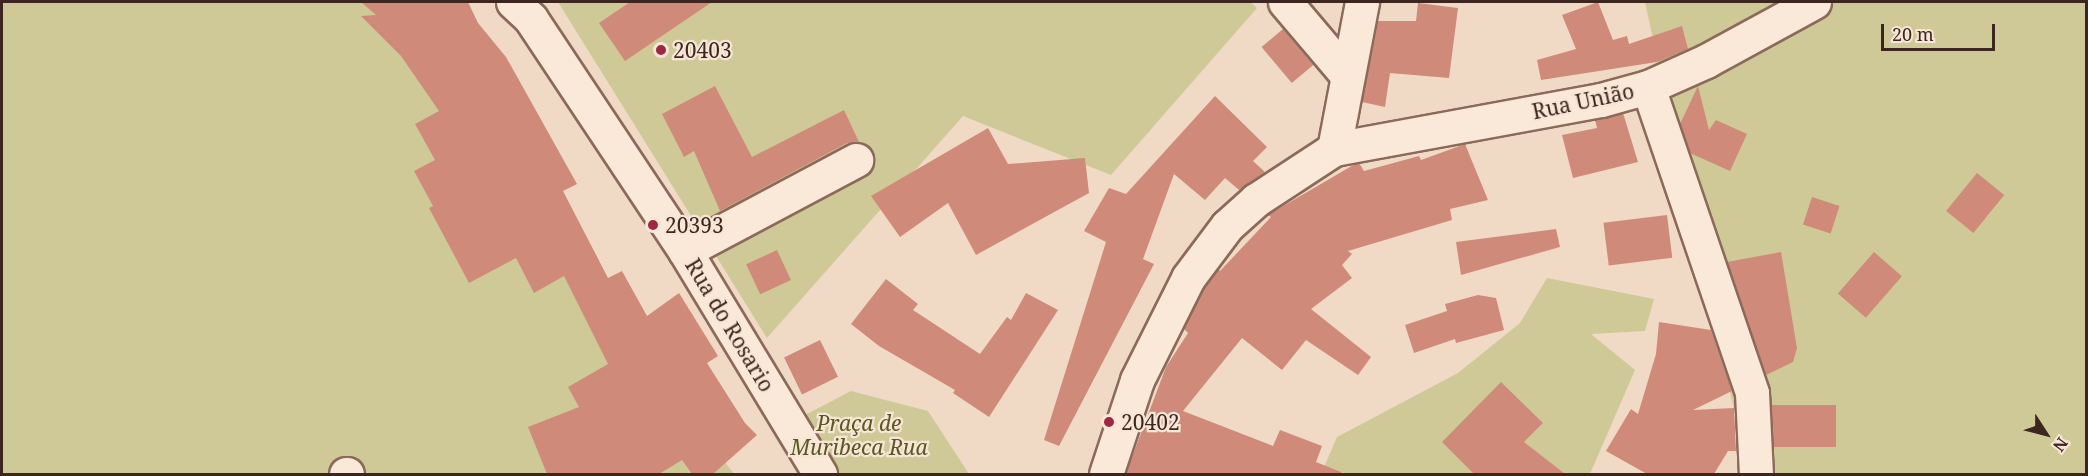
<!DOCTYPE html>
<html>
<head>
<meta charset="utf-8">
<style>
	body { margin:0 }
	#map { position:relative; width:2088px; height:476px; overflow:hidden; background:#f0dac5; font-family:"Noto Serif",serif }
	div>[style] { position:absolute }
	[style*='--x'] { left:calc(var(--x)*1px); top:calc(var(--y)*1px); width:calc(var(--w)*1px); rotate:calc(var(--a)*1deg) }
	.green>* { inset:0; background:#cfc998 }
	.building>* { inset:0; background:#d08a7a; transform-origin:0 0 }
	.roads { filter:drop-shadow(2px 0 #8c6a5a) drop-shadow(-2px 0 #8c6a5a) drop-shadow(0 2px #8c6a5a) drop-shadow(0 -2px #8c6a5a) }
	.minor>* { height:33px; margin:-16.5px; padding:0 16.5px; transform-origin:16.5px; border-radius:16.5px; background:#fae9d9 }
	.dots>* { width:16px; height:16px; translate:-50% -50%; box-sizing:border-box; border:3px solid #f7e6d5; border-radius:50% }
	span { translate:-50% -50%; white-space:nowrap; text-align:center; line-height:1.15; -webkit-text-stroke:4.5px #f7e6d5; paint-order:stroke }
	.poi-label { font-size:21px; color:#3c261f }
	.left { translate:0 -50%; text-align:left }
	.street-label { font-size:21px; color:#3c261f }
	.park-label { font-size:21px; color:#585924; font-style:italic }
	.frame { position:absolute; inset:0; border:3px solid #3c261f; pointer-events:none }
	.north { position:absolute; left:2016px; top:404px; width:60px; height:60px; -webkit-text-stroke:4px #f7e6d5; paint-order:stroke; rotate:126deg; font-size:16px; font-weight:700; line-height:24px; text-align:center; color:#3c261f }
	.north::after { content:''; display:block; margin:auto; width:21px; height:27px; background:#3c261f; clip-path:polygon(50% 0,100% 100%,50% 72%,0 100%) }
	.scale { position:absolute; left:1881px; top:24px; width:114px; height:27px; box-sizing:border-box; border:3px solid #3c261f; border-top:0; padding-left:8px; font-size:18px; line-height:21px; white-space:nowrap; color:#3c261f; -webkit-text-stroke:4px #f7e6d5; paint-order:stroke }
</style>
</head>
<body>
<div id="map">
	<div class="green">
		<div style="clip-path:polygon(2px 2px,380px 2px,734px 474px,2px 474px)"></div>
		<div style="clip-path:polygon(558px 2px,1251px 2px,1257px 8px,1111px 175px,963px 116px,767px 338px)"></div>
		<div style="clip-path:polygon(1645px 2px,2086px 2px,2086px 474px,1748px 474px)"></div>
		<div style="clip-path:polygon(1547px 278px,1654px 299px,1645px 331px,1591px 334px,1635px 370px,1590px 474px,1321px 474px,1337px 437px,1458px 373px,1520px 323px)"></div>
		<div style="clip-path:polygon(851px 391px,928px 411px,969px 474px,835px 474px,805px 415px)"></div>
	</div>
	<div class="building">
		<div style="clip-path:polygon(361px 2px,468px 2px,478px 23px,506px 57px,577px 184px,563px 191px,608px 278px,622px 271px,647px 316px,679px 293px,718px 356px,707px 363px,745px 423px,757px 435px,713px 474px,692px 474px,682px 460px,659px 474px,547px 474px,528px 427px,579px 407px,568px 387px,608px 364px,564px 276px,534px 293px,516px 258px,469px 283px,429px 208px,433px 206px,414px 171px,435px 160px,415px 124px,439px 111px,401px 56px,361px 16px,376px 15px)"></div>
		<div style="clip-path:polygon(630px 2px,712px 2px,625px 61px,599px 23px)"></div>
		<div style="clip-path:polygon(1598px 2px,1613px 40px,1627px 36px,1629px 44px,1682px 26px,1688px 49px,1657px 62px,1541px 80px,1537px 60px,1576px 49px,1562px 15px)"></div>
		<div style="clip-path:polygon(1418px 3px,1458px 8px,1449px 78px,1390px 73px,1385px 107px,1362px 102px,1378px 21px,1416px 21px)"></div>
		<div style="left:1283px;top:29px;width:47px;height:28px;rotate:50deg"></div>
		<div style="clip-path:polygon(715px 86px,752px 157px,844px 110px,859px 142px,847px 143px,720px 211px,694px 151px,684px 157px,662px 114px)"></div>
		<div style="clip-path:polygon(1698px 86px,1709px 130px,1716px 120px,1747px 134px,1730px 171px,1690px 153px,1680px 124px)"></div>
		<div style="clip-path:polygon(1215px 96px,1267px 147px,1253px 161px,1265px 172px,1239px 190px,1225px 178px,1205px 200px,1174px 174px,1143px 259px,1154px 264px,1059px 446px,1044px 440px,1106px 242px,1084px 231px,1109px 188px,1126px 194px)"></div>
		<div style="clip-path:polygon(1623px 113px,1638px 162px,1573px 178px,1562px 135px,1597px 128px,1595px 120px)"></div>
		<div style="clip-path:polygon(988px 128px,1008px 164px,1085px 158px,1089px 193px,976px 255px,948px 203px,900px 237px,871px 196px)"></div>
		<div style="clip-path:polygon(1465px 144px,1488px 200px,1450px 209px,1452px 220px,1348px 251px,1352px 254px,1342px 265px,1352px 278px,1311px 309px,1371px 357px,1358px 375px,1306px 340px,1282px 370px,1242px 338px,1183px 411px,1273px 446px,1280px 430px,1322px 446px,1316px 462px,1341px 472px,1341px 474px,1126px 473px,1166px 367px,1188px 333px,1184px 329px,1199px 297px,1218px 269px,1220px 271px,1271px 217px,1268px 215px,1355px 164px,1359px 163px,1364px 171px,1419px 156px,1421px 160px)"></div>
		<div style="left:1977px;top:173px;width:35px;height:49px;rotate:39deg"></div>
		<div style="left:1812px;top:197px;width:29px;height:29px;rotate:18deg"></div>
		<div style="left:1667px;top:215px;width:43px;height:64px;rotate:83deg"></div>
		<div style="clip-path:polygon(1556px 229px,1560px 247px,1461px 275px,1456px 242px)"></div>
		<div style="left:777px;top:250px;width:33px;height:34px;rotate:65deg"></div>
		<div style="clip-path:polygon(1781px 252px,1797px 348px,1793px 362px,1766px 375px,1727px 262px)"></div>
		<div style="left:1874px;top:252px;width:37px;height:55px;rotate:41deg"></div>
		<div style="clip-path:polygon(886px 279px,918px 304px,913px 310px,980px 354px,1007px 317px,1011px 320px,1026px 293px,1058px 310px,989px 417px,953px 393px,955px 390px,879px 346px,851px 324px)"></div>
		<div style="clip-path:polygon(1478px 295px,1496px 298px,1504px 330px,1456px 343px,1455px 339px,1414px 353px,1405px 325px,1447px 311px,1445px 304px)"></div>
		<div style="clip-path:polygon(1659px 322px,1711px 330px,1732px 391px,1693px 410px,1734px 408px,1736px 451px,1728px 451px,1714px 474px,1647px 474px,1606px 451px,1631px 409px,1638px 414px,1656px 354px)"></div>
		<div style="left:820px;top:340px;width:41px;height:40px;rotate:64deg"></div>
		<div style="clip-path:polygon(1501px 382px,1543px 423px,1524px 442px,1565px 474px,1474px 474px,1442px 442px)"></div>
		<div style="left:1836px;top:405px;width:42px;height:65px;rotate:90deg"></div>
	</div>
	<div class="roads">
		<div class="minor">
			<div style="--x:513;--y:2;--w:25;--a:43"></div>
			<div style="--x:531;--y:19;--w:278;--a:56.4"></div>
			<div style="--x:685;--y:251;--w:261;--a:58.8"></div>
			<div style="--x:1285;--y:2;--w:96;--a:49.7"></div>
			<div style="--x:1648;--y:87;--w:323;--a:71.2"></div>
			<div style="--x:1752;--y:393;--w:81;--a:87.2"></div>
			<div style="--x:1334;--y:149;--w:271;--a:-10.4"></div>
			<div style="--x:1601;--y:100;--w:49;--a:-15.5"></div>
			<div style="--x:1648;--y:87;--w:64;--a:-24.1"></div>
			<div style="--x:1706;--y:61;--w:123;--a:-28.6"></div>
			<div style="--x:685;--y:251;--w:194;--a:-28"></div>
			<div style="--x:346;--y:474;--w:1;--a:0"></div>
			<div style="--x:1106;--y:474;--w:99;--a:-71.7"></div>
			<div style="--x:1137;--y:380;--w:114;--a:-63.4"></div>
			<div style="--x:1188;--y:278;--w:65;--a:-53.1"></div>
			<div style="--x:1227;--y:226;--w:39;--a:-42"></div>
			<div style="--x:1256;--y:200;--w:93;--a:-33.2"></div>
			<div style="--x:1334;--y:149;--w:150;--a:-79.2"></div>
		</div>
	</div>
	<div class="dots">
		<div style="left:661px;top:50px;background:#9e2743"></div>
		<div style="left:653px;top:225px;background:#9e2743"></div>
		<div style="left:1109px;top:422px;background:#9e2743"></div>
	</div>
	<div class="poi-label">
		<span class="left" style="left:673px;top:50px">20403</span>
		<span class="left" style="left:665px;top:225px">20393</span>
		<span class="left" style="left:1121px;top:422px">20402</span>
	</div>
	<div class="street-label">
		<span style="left:1583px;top:101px;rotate:-12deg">Rua União</span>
		<span style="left:730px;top:325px;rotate:59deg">Rua do Rosario</span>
	</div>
	<div class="park-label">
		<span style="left:859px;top:435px">Praça de<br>Muribeca Rua</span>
	</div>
	<div class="frame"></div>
	<div class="north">N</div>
	<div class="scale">20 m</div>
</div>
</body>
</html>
